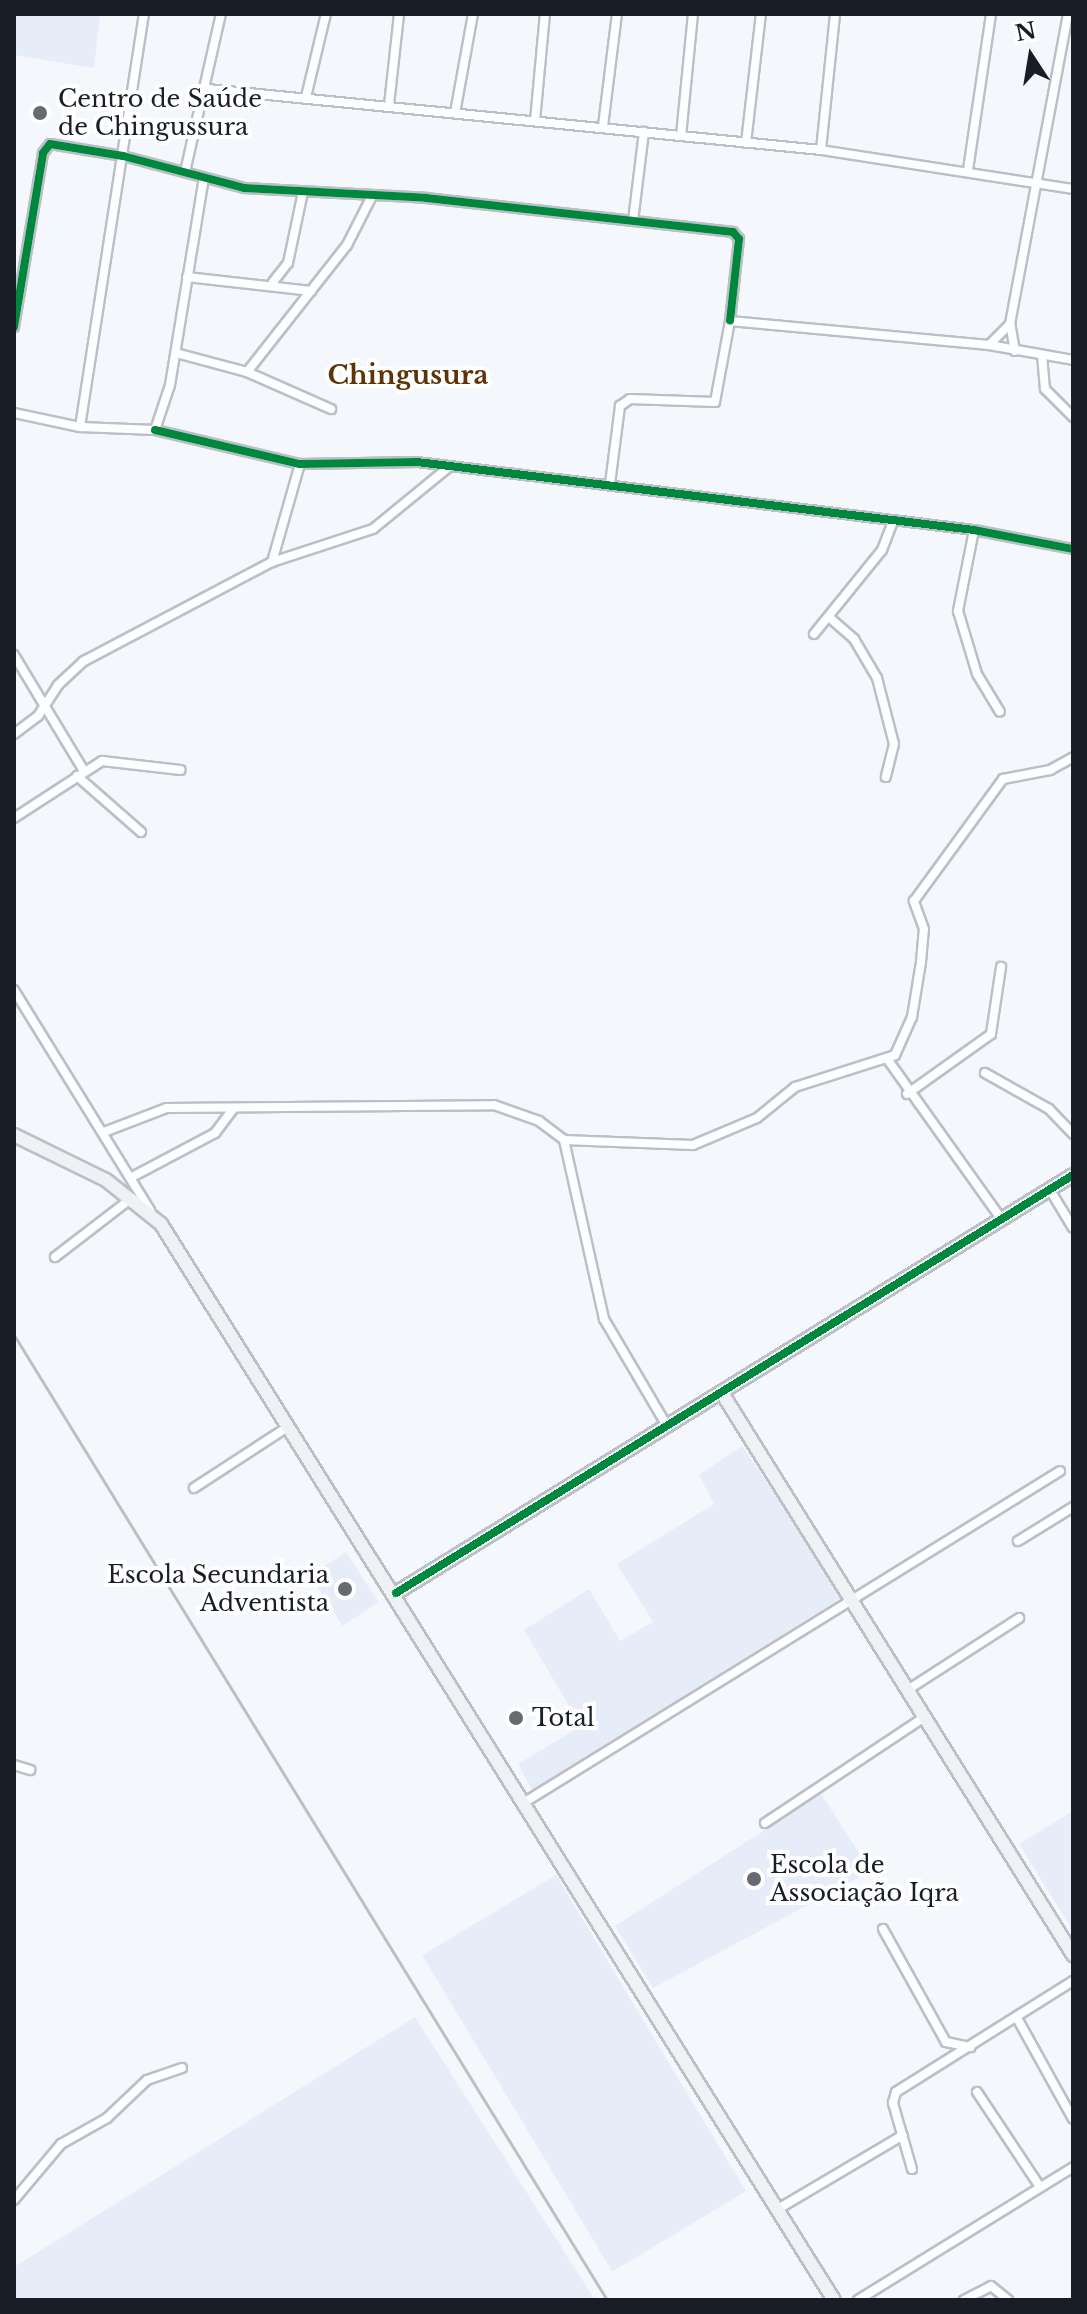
<!DOCTYPE html>
<html>
<head>
<meta charset="utf-8">
<style>
	body { margin:0 }
	#map { position:relative; width:1087px; height:2314px; overflow:hidden; background:#f4f7fc; font-family:"Libre Baskerville",serif }
	div>[style] { position:absolute }
	[style*='--x'] { left:calc(var(--x)*1px); top:calc(var(--y)*1px); width:calc(var(--w)*1px); rotate:calc(var(--a)*1deg) }
	.built>* { inset:0; background:#e6edf9; transform-origin:0 0 }
	.roads { filter:drop-shadow(2px 0 #bcbfc6) drop-shadow(-2px 0 #bcbfc6) drop-shadow(0 2px #bcbfc6) drop-shadow(0 -2px #bcbfc6) }
	.street>* { height:8px; margin:-4px; padding:0 4px; transform-origin:4px; border-radius:4px; background:#fdfeff }
	.secondary>* { height:12px; margin:-6px; padding:0 6px; transform-origin:6px; border-radius:6px; background:#eef2f4 }
	.rail>* { height:3px; margin:-1.5px; padding:0 1.5px; transform-origin:1.5px; border-radius:1.5px; background:#bebfc0 }
	.cycleway>* { height:8px; margin:-4px; padding:0 4px; transform-origin:4px; border-radius:4px; background:#00873e }
	.dots>* { width:22px; height:22px; translate:-50% -50%; box-sizing:border-box; border:4px solid #fff; border-radius:50% }
	span { translate:-50% -50%; white-space:nowrap; text-align:center; line-height:1.15; -webkit-text-stroke:8px #fff; paint-order:stroke }
	.poi-label { font-size:24px; color:#191e26 }
	.left { translate:0 -50%; text-align:left }
	.right { translate:-100% -50%; text-align:right }
	.neighbourhood-label { font-size:26px; color:#5d3408; font-weight:700 }
	.frame { position:absolute; inset:0; border:16px solid #191e26; pointer-events:none }
	.north { position:absolute; left:991px; top:16px; width:80px; height:80px; -webkit-text-stroke:6px #fff; paint-order:stroke; rotate:348deg; font-size:22px; font-weight:700; line-height:32px; text-align:center; color:#191e26 }
	.north::after { content:''; display:block; margin:auto; width:28px; height:36px; background:#191e26; clip-path:polygon(50% 0,100% 100%,50% 72%,0 100%) }
</style>
</head>
<body>
<div id="map">
	<div class="built">
		<div style="clip-path:polygon(14px 14px,100px 14px,94px 68px,14px 55px)"></div>
		<div style="clip-path:polygon(742px 1446px,844px 1596px,532px 1790px,518px 1764px,581px 1726px,524px 1630px,589px 1589px,620px 1641px,653px 1622px,617px 1564px,714px 1504px,699px 1475px)"></div>
		<div style="left:346px;top:1552px;width:60px;height:43px;rotate:57deg"></div>
		<div style="clip-path:polygon(821px 1794px,871px 1871px,653px 1988px,615px 1926px)"></div>
		<div style="clip-path:polygon(1073px 1811px,1073px 1931px,1019px 1844px)"></div>
		<div style="left:556px;top:1875px;width:369px;height:156px;rotate:59deg"></div>
		<div style="clip-path:polygon(415px 2017px,595px 2300px,14px 2300px,14px 2267px)"></div>
	</div>
	<div class="roads">
		<div class="street">
			<div style="--x:208;--y:89;--w:616;--a:5.68"></div>
			<div style="--x:821;--y:150;--w:255;--a:8.8"></div>
			<div style="--x:306;--y:97;--w:85;--a:-76.5"></div>
			<div style="--x:389;--y:105;--w:92;--a:-83.7"></div>
			<div style="--x:455;--y:113;--w:101;--a:-79.7"></div>
			<div style="--x:535;--y:121;--w:107;--a:-84.7"></div>
			<div style="--x:603;--y:126;--w:113;--a:-82.9"></div>
			<div style="--x:681;--y:136;--w:123;--a:-84.4"></div>
			<div style="--x:746;--y:143;--w:130;--a:-83.4"></div>
			<div style="--x:821;--y:150;--w:137;--a:-84.1"></div>
			<div style="--x:968;--y:170;--w:158;--a:-81.6"></div>
			<div style="--x:185;--y:172;--w:162;--a:-77.2"></div>
			<div style="--x:633;--y:221;--w:90;--a:-83"></div>
			<div style="--x:187;--y:277;--w:125;--a:6.4"></div>
			<div style="--x:273;--y:282;--w:24;--a:-52"></div>
			<div style="--x:288;--y:263;--w:73;--a:-78.1"></div>
			<div style="--x:14;--y:327;--w:176;--a:-80.5"></div>
			<div style="--x:43;--y:153;--w:11;--a:-52"></div>
			<div style="--x:50;--y:144;--w:74;--a:9.3"></div>
			<div style="--x:123;--y:156;--w:125;--a:14.8"></div>
			<div style="--x:244;--y:188;--w:182;--a:3.1"></div>
			<div style="--x:426;--y:198;--w:309;--a:6.3"></div>
			<div style="--x:733;--y:232;--w:9;--a:49"></div>
			<div style="--x:739;--y:239;--w:82;--a:96.3"></div>
			<div style="--x:989;--y:345;--w:30;--a:-45"></div>
			<div style="--x:1015;--y:351;--w:27;--a:-100"></div>
			<div style="--x:1010;--y:324;--w:315;--a:-79.4"></div>
			<div style="--x:176;--y:353;--w:73;--a:15"></div>
			<div style="--x:247;--y:372;--w:92;--a:23.8"></div>
			<div style="--x:1042;--y:355;--w:34;--a:85"></div>
			<div style="--x:1045;--y:389;--w:40;--a:45"></div>
			<div style="--x:247;--y:372;--w:162;--a:-51.8"></div>
			<div style="--x:347;--y:245;--w:55;--a:-63"></div>
			<div style="--x:14;--y:413;--w:67;--a:12"></div>
			<div style="--x:80;--y:427;--w:418;--a:-81.2"></div>
			<div style="--x:80;--y:427;--w:75;--a:2.3"></div>
			<div style="--x:155;--y:430;--w:47;--a:-71.6"></div>
			<div style="--x:170;--y:385;--w:210;--a:-80.7"></div>
			<div style="--x:155;--y:430;--w:149;--a:13.2"></div>
			<div style="--x:300;--y:464;--w:117;--a:-1"></div>
			<div style="--x:417;--y:462;--w:561;--a:6.96"></div>
			<div style="--x:974;--y:530;--w:101;--a:10.9"></div>
			<div style="--x:610;--y:484;--w:79;--a:-82.7"></div>
			<div style="--x:620;--y:406;--w:12;--a:-35"></div>
			<div style="--x:630;--y:399;--w:85;--a:2"></div>
			<div style="--x:715;--y:402;--w:82;--a:-79.5"></div>
			<div style="--x:730;--y:321;--w:260;--a:5.3"></div>
			<div style="--x:989;--y:345;--w:85;--a:10.1"></div>
			<div style="--x:974;--y:530;--w:83;--a:101.2"></div>
			<div style="--x:958;--y:611;--w:66;--a:73.2"></div>
			<div style="--x:977;--y:674;--w:44;--a:58.8"></div>
			<div style="--x:272;--y:562;--w:102;--a:-74.1"></div>
			<div style="--x:830;--y:618;--w:32;--a:41"></div>
			<div style="--x:854;--y:639;--w:45;--a:59.5"></div>
			<div style="--x:877;--y:678;--w:68;--a:75.6"></div>
			<div style="--x:894;--y:744;--w:34;--a:104"></div>
			<div style="--x:814;--y:634;--w:108;--a:-51"></div>
			<div style="--x:882;--y:550;--w:28;--a:-69"></div>
			<div style="--x:14;--y:655;--w:135;--a:58.9"></div>
			<div style="--x:14;--y:734;--w:30;--a:-37"></div>
			<div style="--x:38;--y:716;--w:37;--a:-57"></div>
			<div style="--x:58;--y:685;--w:35;--a:-43"></div>
			<div style="--x:84;--y:661;--w:212;--a:-27.8"></div>
			<div style="--x:272;--y:562;--w:106;--a:-18.1"></div>
			<div style="--x:373;--y:529;--w:99;--a:-39.3"></div>
			<div style="--x:77;--y:776;--w:85;--a:41.2"></div>
			<div style="--x:14;--y:818;--w:105;--a:-32.9"></div>
			<div style="--x:102;--y:761;--w:79;--a:6.6"></div>
			<div style="--x:14;--y:990;--w:259;--a:58.3"></div>
			<div style="--x:888;--y:1060;--w:196;--a:54.5"></div>
			<div style="--x:985;--y:1073;--w:73;--a:29.4"></div>
			<div style="--x:1049;--y:1109;--w:35;--a:46"></div>
			<div style="--x:907;--y:1094;--w:103;--a:-35.5"></div>
			<div style="--x:991;--y:1034;--w:68;--a:-81.5"></div>
			<div style="--x:104;--y:1132;--w:67;--a:-20.9"></div>
			<div style="--x:167;--y:1108;--w:327;--a:-0.5"></div>
			<div style="--x:494;--y:1105;--w:48;--a:19.6"></div>
			<div style="--x:539;--y:1121;--w:31;--a:37"></div>
			<div style="--x:564;--y:1140;--w:183;--a:77.4"></div>
			<div style="--x:604;--y:1319;--w:124;--a:59.5"></div>
			<div style="--x:564;--y:1140;--w:129;--a:2.2"></div>
			<div style="--x:693;--y:1145;--w:69;--a:-22.9"></div>
			<div style="--x:757;--y:1118;--w:49;--a:-39.2"></div>
			<div style="--x:795;--y:1087;--w:105;--a:-17.7"></div>
			<div style="--x:895;--y:1055;--w:42;--a:-65.9"></div>
			<div style="--x:912;--y:1017;--w:56;--a:-80.7"></div>
			<div style="--x:921;--y:962;--w:33;--a:-85"></div>
			<div style="--x:924;--y:929;--w:30;--a:-110"></div>
			<div style="--x:914;--y:901;--w:151;--a:-53.9"></div>
			<div style="--x:1003;--y:779;--w:48;--a:-10.8"></div>
			<div style="--x:1050;--y:770;--w:26;--a:-29"></div>
			<div style="--x:132;--y:1177;--w:94;--a:-27.9"></div>
			<div style="--x:215;--y:1133;--w:31;--a:-53"></div>
			<div style="--x:1050;--y:1190;--w:44;--a:58.8"></div>
			<div style="--x:55;--y:1257;--w:97;--a:-37.5"></div>
			<div style="--x:194;--y:1488;--w:113;--a:-33.1"></div>
			<div style="--x:1018;--y:1541;--w:65;--a:-31.7"></div>
			<div style="--x:909;--y:1689;--w:131;--a:-32.8"></div>
			<div style="--x:14;--y:1765;--w:17;--a:17"></div>
			<div style="--x:525;--y:1802;--w:629;--a:-31.74"></div>
			<div style="--x:765;--y:1823;--w:193;--a:-33.6"></div>
			<div style="--x:883;--y:1929;--w:129;--a:60.9"></div>
			<div style="--x:946;--y:2042;--w:25;--a:12"></div>
			<div style="--x:1017;--y:2018;--w:115;--a:61"></div>
			<div style="--x:977;--y:2092;--w:114;--a:56.4"></div>
			<div style="--x:912;--y:2169;--w:69;--a:-106.1"></div>
			<div style="--x:893;--y:2103;--w:11;--a:-75"></div>
			<div style="--x:896;--y:2092;--w:209;--a:-32.1"></div>
			<div style="--x:14;--y:2200;--w:73;--a:-50"></div>
			<div style="--x:61;--y:2144;--w:53;--a:-29.5"></div>
			<div style="--x:107;--y:2118;--w:55;--a:-43.5"></div>
			<div style="--x:147;--y:2080;--w:37;--a:-19"></div>
			<div style="--x:778;--y:2209;--w:145;--a:-30.6"></div>
			<div style="--x:858;--y:2300;--w:253;--a:-31.7"></div>
			<div style="--x:964;--y:2300;--w:30;--a:-27"></div>
			<div style="--x:991;--y:2286;--w:22;--a:39"></div>
		</div>
		<div class="secondary">
			<div style="--x:14;--y:1135;--w:102;--a:26.1"></div>
			<div style="--x:106;--y:1180;--w:70;--a:38.7"></div>
			<div style="--x:161;--y:1224;--w:1269;--a:57.98"></div>
			<div style="--x:722;--y:1393;--w:663;--a:58.01"></div>
			<div style="--x:396;--y:1593;--w:796;--a:-31.69"></div>
		</div>
	</div>
	<div class="rail">
		<div style="--x:14;--y:1335;--w:1133;--a:58.43"></div>
	</div>
	<div class="cycleway">
		<div style="--x:14;--y:327;--w:176;--a:-80.5"></div>
		<div style="--x:43;--y:153;--w:11;--a:-52"></div>
		<div style="--x:50;--y:144;--w:74;--a:9.3"></div>
		<div style="--x:123;--y:156;--w:125;--a:14.8"></div>
		<div style="--x:244;--y:188;--w:182;--a:3.1"></div>
		<div style="--x:426;--y:198;--w:309;--a:6.3"></div>
		<div style="--x:733;--y:232;--w:9;--a:49"></div>
		<div style="--x:739;--y:239;--w:82;--a:96.3"></div>
		<div style="--x:155;--y:430;--w:149;--a:13.2"></div>
		<div style="--x:300;--y:464;--w:117;--a:-1"></div>
		<div style="--x:417;--y:462;--w:561;--a:6.96"></div>
		<div style="--x:974;--y:530;--w:101;--a:10.9"></div>
		<div style="--x:396;--y:1593;--w:796;--a:-31.69"></div>
	</div>
	<div class="dots">
		<div style="left:40px;top:113px;background:#666a71"></div>
		<div style="left:345px;top:1589px;background:#666a71"></div>
		<div style="left:516px;top:1718px;background:#666a71"></div>
		<div style="left:754px;top:1879px;background:#666a71"></div>
	</div>
	<div class="poi-label">
		<span class="left" style="left:58px;top:113px">Centro de Saúde<br>de Chingussura</span>
		<span class="right" style="left:329px;top:1589px">Escola Secundaria<br>Adventista</span>
		<span class="left" style="left:532px;top:1718px">Total</span>
		<span class="left" style="left:770px;top:1879px">Escola de<br>Associação Iqra</span>
	</div>
	<div class="neighbourhood-label">
		<span style="left:408px;top:376px">Chingusura</span>
	</div>
	<div class="frame"></div>
	<div class="north">N</div>
</div>
</body>
</html>
